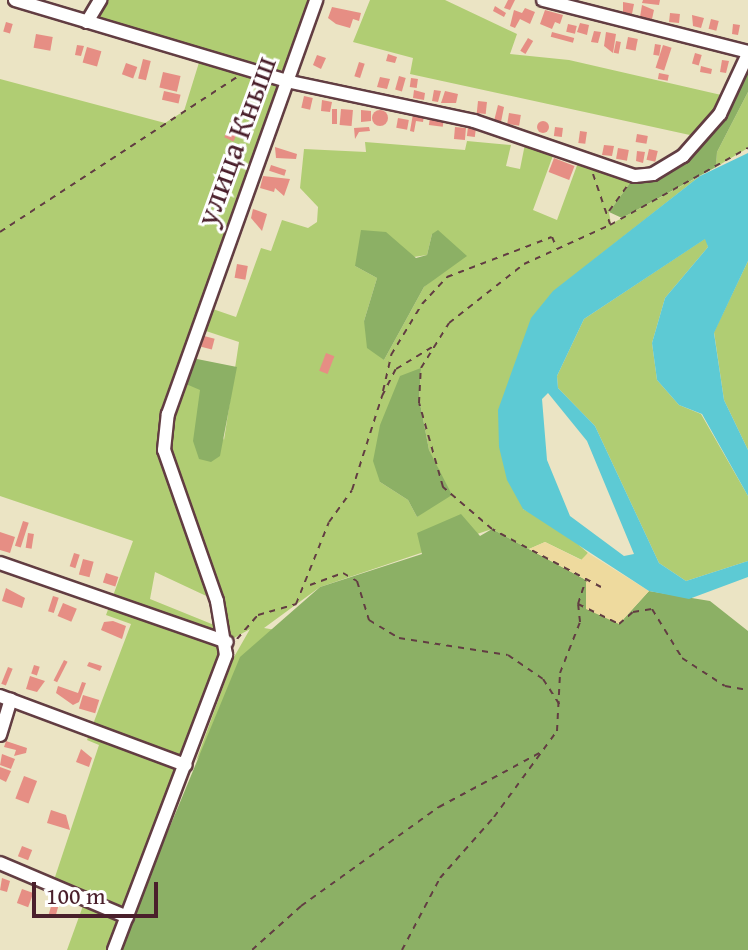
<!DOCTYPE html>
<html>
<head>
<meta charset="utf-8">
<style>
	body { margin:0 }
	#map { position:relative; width:748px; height:950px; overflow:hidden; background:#ebe4c4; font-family:"Gentium Book Plus",serif }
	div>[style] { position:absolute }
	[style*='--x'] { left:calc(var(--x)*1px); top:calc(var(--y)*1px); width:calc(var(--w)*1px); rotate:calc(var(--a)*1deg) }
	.green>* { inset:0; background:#b0cd73 }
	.forest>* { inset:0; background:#8cb065 }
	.sand>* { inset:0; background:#eeda9e }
	.water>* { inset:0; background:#5dcad4 }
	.building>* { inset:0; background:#e68e84; transform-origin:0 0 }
	.round { border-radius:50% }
	.path>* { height:2px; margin-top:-1px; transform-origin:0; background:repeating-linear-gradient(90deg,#623d42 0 6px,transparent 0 12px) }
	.roads { filter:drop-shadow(2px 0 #623d42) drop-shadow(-2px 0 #623d42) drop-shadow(0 2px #623d42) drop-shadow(0 -2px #623d42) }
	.minor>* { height:12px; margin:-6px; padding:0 6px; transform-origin:6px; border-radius:6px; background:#fff }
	span { translate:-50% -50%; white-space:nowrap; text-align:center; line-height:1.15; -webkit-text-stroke:6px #fff; paint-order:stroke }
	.street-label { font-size:32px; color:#4a1f2b }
	.scale { position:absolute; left:32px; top:882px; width:126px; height:36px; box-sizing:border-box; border:4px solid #4a1f2b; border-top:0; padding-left:10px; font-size:24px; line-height:28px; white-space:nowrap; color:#4a1f2b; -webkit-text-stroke:6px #fff; paint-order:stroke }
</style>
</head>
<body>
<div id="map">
	<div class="green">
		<div style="clip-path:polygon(104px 0,310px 0,284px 69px,274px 73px,92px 19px)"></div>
		<div style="clip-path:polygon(370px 0,445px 0,517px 34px,510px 54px,569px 60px,730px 97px,699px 137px,410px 74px,413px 58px,353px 42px)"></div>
		<div style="clip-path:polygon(evenodd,201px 56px,286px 81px,204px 306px,236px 317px,261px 248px,271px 251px,282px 220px,308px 228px,317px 222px,318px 207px,300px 188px,304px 149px,366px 152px,365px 142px,465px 150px,467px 141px,511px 145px,506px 166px,520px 169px,526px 139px,555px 150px,533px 210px,557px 220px,579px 160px,635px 176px,609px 212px,611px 224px,700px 176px,553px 292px,523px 509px,558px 527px,588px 553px,582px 560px,545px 542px,529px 549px,492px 529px,320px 587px,264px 628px,282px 631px,196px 761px,234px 657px,250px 629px,227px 642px,114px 950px,67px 950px,84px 903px,51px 889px,99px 745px,87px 740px,131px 624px,106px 615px,133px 541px,0 496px,0 79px,165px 123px,184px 111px,201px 56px,432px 234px,435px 278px,424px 287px,384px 360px,364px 321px,377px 278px,355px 266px,427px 255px,432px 234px,201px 56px,197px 328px,239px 342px,224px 440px,200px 389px,179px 380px,197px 328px,201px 56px,421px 369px,419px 398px,429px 450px,443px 487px,417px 517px,408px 500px,380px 482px,421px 369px,201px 56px,155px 572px,217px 601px,224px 629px,150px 599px,155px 572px)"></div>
		<div style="clip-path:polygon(748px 92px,748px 148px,716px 167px,717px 152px)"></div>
		<div style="clip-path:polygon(706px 238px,708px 247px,665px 298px,652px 343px,657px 380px,679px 405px,701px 414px,748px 496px,748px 561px,686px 581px,659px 563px,595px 426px,558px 388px,557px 376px,584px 319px)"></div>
		<div style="clip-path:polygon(748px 261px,748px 450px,724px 400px,714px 332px)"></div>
	</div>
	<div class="forest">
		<div style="clip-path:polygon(748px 54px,748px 92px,717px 152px,716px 167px,622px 218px,609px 212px,635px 176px,683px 156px,720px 114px)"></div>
		<div style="clip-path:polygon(361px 230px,386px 232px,416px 258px,427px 255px,432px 234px,438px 230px,467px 256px,424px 287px,384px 360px,367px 348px,364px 321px,377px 278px,355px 266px)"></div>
		<div style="clip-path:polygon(187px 357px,237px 367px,220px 456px,211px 462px,199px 459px,193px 441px,200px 390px,179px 381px)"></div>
		<div style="clip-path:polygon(421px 368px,419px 398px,429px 450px,452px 495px,417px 517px,408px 500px,380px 482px,373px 461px,380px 425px,400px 376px)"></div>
		<div style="clip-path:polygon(461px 514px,480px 536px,492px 529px,586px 580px,619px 624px,649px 591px,710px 601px,748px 631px,748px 950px,119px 950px,240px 657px,320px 587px,422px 554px,417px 533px)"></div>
	</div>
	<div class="sand">
		<div style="clip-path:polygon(545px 542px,581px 560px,588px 553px,649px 591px,619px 624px,586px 609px,586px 580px,529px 549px)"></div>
	</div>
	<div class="water">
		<div style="clip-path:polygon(evenodd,748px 153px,748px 261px,714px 333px,724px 400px,748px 450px,748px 496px,702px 414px,679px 405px,657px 380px,652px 343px,665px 298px,708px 247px,705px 239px,584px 319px,557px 376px,558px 388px,595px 426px,659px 563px,686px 581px,748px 561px,748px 577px,689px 599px,649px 591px,523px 509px,507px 480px,499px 447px,498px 410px,531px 318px,553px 291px,700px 176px,748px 153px,548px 393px,587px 441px,634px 554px,624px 556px,570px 516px,547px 460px,542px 399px,548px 393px)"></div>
	</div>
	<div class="building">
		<div style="clip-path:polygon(508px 0,515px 0,510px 10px,504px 8px)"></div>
		<div style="clip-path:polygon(643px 0,660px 0,659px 5px,642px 3px)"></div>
		<div style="clip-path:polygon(623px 2px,634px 4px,632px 14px,623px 12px)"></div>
		<div style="clip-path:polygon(642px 5px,654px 10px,652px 19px,640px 17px)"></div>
		<div style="clip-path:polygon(495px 6px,506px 13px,504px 17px,493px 11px)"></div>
		<div style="clip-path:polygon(332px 7px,361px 13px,359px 21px,353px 19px,350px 28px,336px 24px,328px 18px)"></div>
		<div style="clip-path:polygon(525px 8px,535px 12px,530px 24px,520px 19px,515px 28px,510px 26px,514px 10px,522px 13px)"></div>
		<div style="clip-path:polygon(545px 10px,563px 15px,560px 24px,555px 22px,552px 29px,540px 24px)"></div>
		<div style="left:670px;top:13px;width:10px;height:9px;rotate:6deg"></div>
		<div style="clip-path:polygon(692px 15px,704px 18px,701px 28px,693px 26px)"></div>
		<div style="left:711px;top:19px;width:8px;height:10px;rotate:14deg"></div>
		<div style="left:6px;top:22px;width:7px;height:10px;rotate:16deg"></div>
		<div style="clip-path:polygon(580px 23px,589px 25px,587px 35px,577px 32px)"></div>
		<div style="left:568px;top:24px;width:9px;height:8px;rotate:13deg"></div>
		<div style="clip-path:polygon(733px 24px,740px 25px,738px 35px,732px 34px)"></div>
		<div style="clip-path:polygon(594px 31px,601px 32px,598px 43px,591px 42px)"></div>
		<div style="left:552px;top:32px;width:23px;height:5px;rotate:15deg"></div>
		<div style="clip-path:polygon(606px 32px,616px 34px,613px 53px,604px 46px)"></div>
		<div style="left:36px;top:34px;width:17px;height:14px;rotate:10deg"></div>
		<div style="left:628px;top:37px;width:10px;height:12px;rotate:11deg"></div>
		<div style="left:528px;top:38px;width:6px;height:15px;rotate:31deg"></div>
		<div style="left:616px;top:41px;width:5px;height:12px;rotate:11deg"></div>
		<div style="left:655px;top:44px;width:6px;height:11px;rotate:9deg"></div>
		<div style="clip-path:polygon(77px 45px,84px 46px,81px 56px,75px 55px)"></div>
		<div style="left:663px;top:45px;width:9px;height:24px;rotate:18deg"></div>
		<div style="left:87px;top:47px;width:15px;height:16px;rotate:16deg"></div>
		<div style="left:695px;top:53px;width:7px;height:11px;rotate:16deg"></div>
		<div style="clip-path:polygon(388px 54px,397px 57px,395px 63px,386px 61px)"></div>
		<div style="clip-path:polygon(317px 55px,326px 58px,321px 69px,313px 65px)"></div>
		<div style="left:143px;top:59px;width:8px;height:20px;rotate:14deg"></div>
		<div style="clip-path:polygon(722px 60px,729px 61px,726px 73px,720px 72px)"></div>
		<div style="left:359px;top:62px;width:6px;height:15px;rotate:18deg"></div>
		<div style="left:126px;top:63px;width:12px;height:12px;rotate:20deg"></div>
		<div style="clip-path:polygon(701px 66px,712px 69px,711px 74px,700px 72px)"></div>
		<div style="left:163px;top:72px;width:18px;height:16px;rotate:13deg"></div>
		<div style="left:659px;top:73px;width:10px;height:6px;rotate:11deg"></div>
		<div style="left:399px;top:76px;width:7px;height:14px;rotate:16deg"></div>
		<div style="clip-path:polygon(380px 77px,390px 79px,387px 89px,377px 87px)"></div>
		<div style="left:411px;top:78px;width:7px;height:9px;rotate:8deg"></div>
		<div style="clip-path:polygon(414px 90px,425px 93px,424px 100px,413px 98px)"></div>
		<div style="clip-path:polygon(434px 90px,441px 91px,438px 102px,432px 101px)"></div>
		<div style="left:164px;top:91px;width:17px;height:9px;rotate:13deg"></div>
		<div style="clip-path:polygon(445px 91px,458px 94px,456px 103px,441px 103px)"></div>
		<div style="left:304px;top:96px;width:9px;height:12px;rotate:13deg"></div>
		<div style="clip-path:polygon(322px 100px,332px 102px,330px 112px,321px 111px)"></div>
		<div style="left:478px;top:101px;width:9px;height:12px;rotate:6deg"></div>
		<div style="clip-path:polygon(498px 105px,504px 107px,501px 122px,494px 121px)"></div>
		<div style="left:332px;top:109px;width:5px;height:15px"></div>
		<div style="left:341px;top:109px;width:12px;height:16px;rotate:5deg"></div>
		<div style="clip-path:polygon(361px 110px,371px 111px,371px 121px,361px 122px)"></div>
		<div class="round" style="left:372px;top:110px;width:16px;height:16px"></div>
		<div style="left:509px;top:113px;width:12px;height:11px;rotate:9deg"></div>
		<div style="clip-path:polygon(413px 114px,424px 115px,423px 122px,416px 121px,414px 132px,410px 131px)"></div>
		<div style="left:430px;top:117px;width:14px;height:8px;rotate:8deg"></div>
		<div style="left:398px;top:118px;width:11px;height:10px;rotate:10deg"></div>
		<div style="left:232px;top:120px;width:10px;height:19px;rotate:24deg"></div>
		<div class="round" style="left:537px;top:121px;width:12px;height:12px"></div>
		<div style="clip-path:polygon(369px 127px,370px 131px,359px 132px,355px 139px,354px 128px)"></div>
		<div style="left:455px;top:127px;width:11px;height:12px;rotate:5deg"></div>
		<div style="left:468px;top:127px;width:8px;height:9px;rotate:7deg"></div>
		<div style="left:555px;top:127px;width:8px;height:9px;rotate:7deg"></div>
		<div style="left:580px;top:131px;width:7px;height:12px;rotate:8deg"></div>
		<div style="left:637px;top:134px;width:11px;height:8px;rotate:10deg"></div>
		<div style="clip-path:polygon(604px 145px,614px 146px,612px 156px,602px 155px)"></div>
		<div style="clip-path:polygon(275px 147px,297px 154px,296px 159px,276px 158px)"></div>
		<div style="left:618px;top:148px;width:11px;height:11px;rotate:10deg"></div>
		<div style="left:649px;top:149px;width:9px;height:11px;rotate:13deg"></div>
		<div style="clip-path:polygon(637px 151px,645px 152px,643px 163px,636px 161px)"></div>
		<div style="left:554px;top:158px;width:22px;height:15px;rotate:21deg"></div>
		<div style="left:271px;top:165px;width:16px;height:6px;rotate:18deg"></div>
		<div style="clip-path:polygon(263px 176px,290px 179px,284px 196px,275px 188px,274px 192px,260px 188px)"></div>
		<div style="clip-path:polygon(253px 209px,267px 214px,262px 231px,251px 218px)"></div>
		<div style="left:237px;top:264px;width:11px;height:14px;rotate:10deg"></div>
		<div style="left:204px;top:336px;width:11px;height:11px;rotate:15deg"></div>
		<div style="left:326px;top:353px;width:9px;height:19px;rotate:21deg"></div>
		<div style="left:23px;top:521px;width:6px;height:26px;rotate:18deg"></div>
		<div style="clip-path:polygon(0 532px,15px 537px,10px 553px,0 550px)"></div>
		<div style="left:28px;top:533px;width:6px;height:15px;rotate:9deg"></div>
		<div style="left:74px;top:553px;width:6px;height:14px;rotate:18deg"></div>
		<div style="left:83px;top:559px;width:11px;height:16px;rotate:15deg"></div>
		<div style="left:106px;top:573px;width:13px;height:10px;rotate:18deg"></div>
		<div style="clip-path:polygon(6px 588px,25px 598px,22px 608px,2px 601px)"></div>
		<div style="left:53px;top:596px;width:6px;height:16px;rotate:18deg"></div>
		<div style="left:63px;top:603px;width:15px;height:14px;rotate:23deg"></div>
		<div style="clip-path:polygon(113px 621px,126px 626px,122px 639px,101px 630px,104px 622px)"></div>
		<div style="left:64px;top:660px;width:4px;height:23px;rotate:27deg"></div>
		<div style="clip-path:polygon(89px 662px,102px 666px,100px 671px,87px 666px)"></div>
		<div style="left:34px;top:665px;width:6px;height:9px;rotate:18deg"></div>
		<div style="left:8px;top:667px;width:5px;height:18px;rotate:22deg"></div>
		<div style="clip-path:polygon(30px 676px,45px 681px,37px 692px,26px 689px)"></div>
		<div style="clip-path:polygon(82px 682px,86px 683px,79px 702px,73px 705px,56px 693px,58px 686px,78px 693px)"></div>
		<div style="left:83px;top:695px;width:17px;height:14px;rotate:17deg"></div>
		<div style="clip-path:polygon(6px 741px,27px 748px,26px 753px,14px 756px,16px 750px,4px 747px)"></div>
		<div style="clip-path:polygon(81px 749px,92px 758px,89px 767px,76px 762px)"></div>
		<div style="clip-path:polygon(2px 754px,15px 759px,11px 769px,0 765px)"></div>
		<div style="clip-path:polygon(0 767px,11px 771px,6px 782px,0 779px)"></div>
		<div style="left:24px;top:776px;width:14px;height:24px;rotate:21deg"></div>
		<div style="clip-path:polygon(51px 810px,66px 815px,70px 830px,47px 823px)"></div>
		<div style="left:22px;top:846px;width:11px;height:11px;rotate:22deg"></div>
		<div style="clip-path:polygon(2px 878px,10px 881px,7px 892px,0 890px)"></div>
		<div style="left:22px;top:889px;width:12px;height:15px;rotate:20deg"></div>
		<div style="left:54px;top:896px;width:7px;height:19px;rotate:16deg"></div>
	</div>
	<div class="path">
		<div style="--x:593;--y:174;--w:53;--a:71.2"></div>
		<div style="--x:609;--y:211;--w:34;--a:-54"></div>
		<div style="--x:0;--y:232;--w:283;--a:-33.2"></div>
		<div style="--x:383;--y:391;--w:37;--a:-77"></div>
		<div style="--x:391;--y:355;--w:60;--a:-58.7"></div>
		<div style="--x:422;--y:304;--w:37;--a:-47"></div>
		<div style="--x:447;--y:277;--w:112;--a:-20.9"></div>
		<div style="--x:552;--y:237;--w:12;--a:66"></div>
		<div style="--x:310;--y:585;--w:35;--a:-20"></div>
		<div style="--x:343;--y:573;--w:16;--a:30"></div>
		<div style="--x:357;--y:581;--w:41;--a:72.9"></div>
		<div style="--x:369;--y:620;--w:35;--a:31"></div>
		<div style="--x:399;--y:638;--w:110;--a:8.9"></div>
		<div style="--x:508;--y:655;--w:42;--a:34.4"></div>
		<div style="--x:543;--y:679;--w:30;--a:57"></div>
		<div style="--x:601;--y:587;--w:123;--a:-152"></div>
		<div style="--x:492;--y:529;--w:65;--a:-139.4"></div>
		<div style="--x:443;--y:487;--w:87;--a:-105.9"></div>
		<div style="--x:419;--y:403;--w:35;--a:-87"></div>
		<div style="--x:421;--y:368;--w:53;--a:-58.1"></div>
		<div style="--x:449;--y:323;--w:95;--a:-38.2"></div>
		<div style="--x:524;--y:264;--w:94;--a:-24.4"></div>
		<div style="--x:610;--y:225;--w:158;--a:-29.2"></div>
		<div style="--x:578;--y:604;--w:46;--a:26"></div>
		<div style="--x:619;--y:624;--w:18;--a:-41"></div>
		<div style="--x:633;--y:612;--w:19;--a:-9"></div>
		<div style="--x:652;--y:609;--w:57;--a:58.5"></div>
		<div style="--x:682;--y:658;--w:51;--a:33.1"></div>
		<div style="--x:725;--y:686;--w:23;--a:10"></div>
		<div style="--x:237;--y:639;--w:32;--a:-49"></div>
		<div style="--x:258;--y:615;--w:40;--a:-16"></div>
		<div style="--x:296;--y:604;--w:88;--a:-68.1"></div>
		<div style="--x:329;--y:522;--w:39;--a:-54"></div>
		<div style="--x:352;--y:490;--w:99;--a:-72.3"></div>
		<div style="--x:382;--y:396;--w:30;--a:-63"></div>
		<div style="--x:396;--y:369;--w:44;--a:-31.2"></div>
		<div style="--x:252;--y:950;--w:66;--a:-41.9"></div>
		<div style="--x:301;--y:906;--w:170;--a:-35.7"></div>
		<div style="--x:439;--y:807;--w:120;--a:-28.3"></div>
		<div style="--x:402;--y:950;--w:81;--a:-62.2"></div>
		<div style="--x:440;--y:878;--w:81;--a:-48.5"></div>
		<div style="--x:494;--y:817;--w:107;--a:-53.8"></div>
		<div style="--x:557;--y:731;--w:58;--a:-87"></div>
		<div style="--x:560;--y:673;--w:55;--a:-68.6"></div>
		<div style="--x:580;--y:622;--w:18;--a:-96"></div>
		<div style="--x:578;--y:604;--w:25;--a:-72"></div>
	</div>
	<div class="roads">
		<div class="minor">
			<div style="--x:15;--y:0;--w:283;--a:16.6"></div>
			<div style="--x:286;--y:81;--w:192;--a:12"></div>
			<div style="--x:474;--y:121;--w:170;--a:18.9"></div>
			<div style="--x:635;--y:176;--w:18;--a:-6"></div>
			<div style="--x:653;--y:174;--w:35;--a:-31"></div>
			<div style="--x:683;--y:156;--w:56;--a:-48.6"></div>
			<div style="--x:720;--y:114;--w:66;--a:-65"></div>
			<div style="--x:543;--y:0;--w:211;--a:14.2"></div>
			<div style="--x:87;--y:22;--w:26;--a:-59"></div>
			<div style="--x:0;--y:563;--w:240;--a:19.2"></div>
			<div style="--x:0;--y:696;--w:198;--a:20.4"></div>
			<div style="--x:0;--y:735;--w:37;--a:-73"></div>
			<div style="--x:0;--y:863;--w:138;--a:23"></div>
			<div style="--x:114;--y:950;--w:316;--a:-69.2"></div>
			<div style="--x:226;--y:655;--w:55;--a:-99.5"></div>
			<div style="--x:217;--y:601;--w:160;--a:-109.3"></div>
			<div style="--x:164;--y:450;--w:36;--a:-84"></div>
			<div style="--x:168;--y:414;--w:440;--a:-70.3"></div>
		</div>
	</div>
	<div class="street-label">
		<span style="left:236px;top:141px;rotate:-70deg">улица Кныш</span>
	</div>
	<div class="scale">100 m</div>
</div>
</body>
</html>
